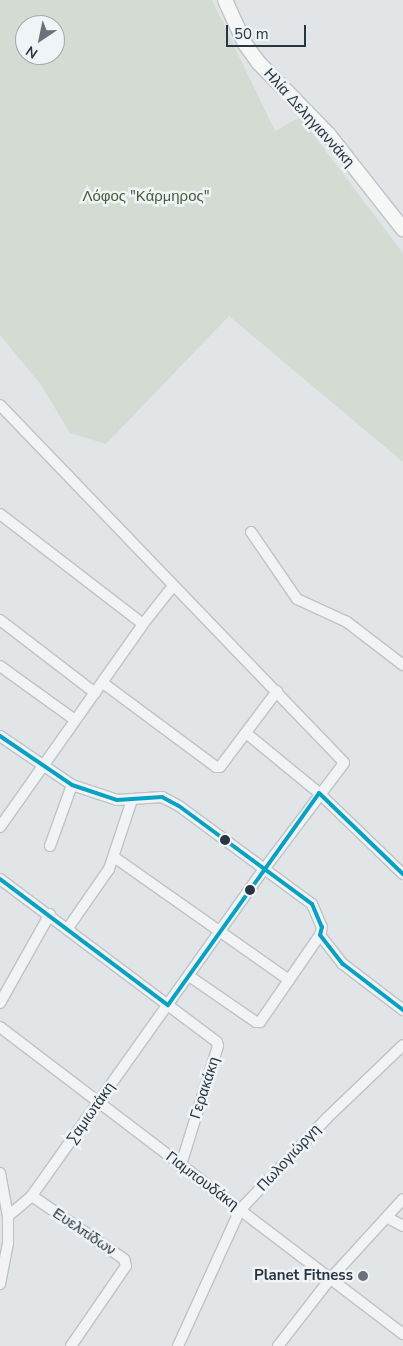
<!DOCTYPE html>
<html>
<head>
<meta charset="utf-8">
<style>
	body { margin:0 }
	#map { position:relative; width:403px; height:1346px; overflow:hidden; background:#e2e5e7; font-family:"Nunito Sans",sans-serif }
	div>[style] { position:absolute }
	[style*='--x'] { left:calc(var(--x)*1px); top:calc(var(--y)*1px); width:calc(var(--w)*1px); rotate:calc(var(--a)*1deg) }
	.green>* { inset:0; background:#d4dbd3 }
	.roads { filter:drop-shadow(1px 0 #c0c3c5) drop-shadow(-1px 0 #c0c3c5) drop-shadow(0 1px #c0c3c5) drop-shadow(0 -1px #c0c3c5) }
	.street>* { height:10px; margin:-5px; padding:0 5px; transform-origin:5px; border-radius:5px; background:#f2f3f4 }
	.secondary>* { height:14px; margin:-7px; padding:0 7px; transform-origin:7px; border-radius:7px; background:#f6f7f7 }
	.bus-1>* { height:4px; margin:-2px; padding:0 2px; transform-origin:2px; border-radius:2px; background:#02a3c7 }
	.dots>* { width:14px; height:14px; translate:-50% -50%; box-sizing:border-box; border:2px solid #f0f4f7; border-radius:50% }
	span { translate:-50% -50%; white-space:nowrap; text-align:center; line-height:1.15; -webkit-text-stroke:5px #f0f4f7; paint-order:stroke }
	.street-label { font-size:15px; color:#293641 }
	.park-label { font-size:15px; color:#455d36 }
	.poi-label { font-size:15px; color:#293641; font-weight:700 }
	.right { translate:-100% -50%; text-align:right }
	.north { position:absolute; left:15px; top:15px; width:50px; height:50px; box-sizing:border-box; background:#f0f4f7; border:1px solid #a0a8ae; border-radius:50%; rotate:214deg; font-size:14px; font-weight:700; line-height:20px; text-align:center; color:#293641 }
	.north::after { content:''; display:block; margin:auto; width:18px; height:22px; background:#6a737b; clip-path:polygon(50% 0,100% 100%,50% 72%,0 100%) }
	.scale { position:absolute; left:226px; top:25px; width:80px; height:22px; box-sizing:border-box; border:2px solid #293641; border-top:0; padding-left:6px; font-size:15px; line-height:18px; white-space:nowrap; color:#293641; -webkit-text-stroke:4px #f0f4f7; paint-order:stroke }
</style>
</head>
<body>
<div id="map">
	<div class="green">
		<div style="clip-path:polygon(evenodd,0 0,212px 0,275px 131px,300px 117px,403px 253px,403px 462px,229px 316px,106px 444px,70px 433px,41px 385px,0 335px,0 0,25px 25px,55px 25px,55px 55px,25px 55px,25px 25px)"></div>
	</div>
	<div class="roads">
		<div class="street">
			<div style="--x:0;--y:405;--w:496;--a:46.1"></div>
			<div style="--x:344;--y:763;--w:133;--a:127"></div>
			<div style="--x:264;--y:869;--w:401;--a:125.4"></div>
			<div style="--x:32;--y:1196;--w:31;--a:140"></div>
			<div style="--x:0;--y:514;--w:180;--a:37.6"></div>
			<div style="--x:251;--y:532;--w:81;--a:55.5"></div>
			<div style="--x:297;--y:599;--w:55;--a:24.7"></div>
			<div style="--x:347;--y:622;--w:71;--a:37.5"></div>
			<div style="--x:0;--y:620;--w:120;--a:37.5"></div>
			<div style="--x:0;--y:666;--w:92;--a:35.8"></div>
			<div style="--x:103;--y:683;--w:141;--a:36.6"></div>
			<div style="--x:216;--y:767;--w:4;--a:0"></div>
			<div style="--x:220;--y:767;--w:95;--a:-53.1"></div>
			<div style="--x:246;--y:733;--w:94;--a:39.4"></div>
			<div style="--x:319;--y:793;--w:117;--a:44"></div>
			<div style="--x:0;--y:736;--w:87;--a:34.2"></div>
			<div style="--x:72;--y:785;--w:47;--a:18.4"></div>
			<div style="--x:117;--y:800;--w:45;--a:-3.8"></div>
			<div style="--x:162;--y:797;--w:19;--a:28"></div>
			<div style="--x:179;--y:806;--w:165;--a:36.4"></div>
			<div style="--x:312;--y:904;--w:25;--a:67"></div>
			<div style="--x:322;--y:927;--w:8;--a:104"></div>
			<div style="--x:320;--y:935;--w:37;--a:52"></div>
			<div style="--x:343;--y:964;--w:76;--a:37.5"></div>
			<div style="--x:0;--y:827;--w:248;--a:-54.8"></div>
			<div style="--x:143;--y:624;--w:48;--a:-51.7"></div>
			<div style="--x:50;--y:846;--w:65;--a:-70.2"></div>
			<div style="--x:114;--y:857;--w:214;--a:35.1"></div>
			<div style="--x:0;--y:879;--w:271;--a:36.9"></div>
			<div style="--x:217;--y:1042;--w:4;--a:76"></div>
			<div style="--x:218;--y:1046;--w:125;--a:107.3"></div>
			<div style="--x:68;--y:928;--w:72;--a:-55.2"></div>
			<div style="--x:109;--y:869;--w:73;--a:-71.6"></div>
			<div style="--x:189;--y:976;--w:81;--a:34.5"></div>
			<div style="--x:256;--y:1022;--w:4;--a:0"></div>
			<div style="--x:260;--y:1022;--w:106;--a:-55.4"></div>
			<div style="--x:0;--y:1003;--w:102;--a:-60.7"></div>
			<div style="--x:0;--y:1027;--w:507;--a:37.3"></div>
			<div style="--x:0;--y:1173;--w:44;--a:79.5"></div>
			<div style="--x:8;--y:1216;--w:27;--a:90"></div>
			<div style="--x:8;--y:1243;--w:42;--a:101"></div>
			<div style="--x:32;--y:1196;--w:112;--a:34.4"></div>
			<div style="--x:124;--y:1259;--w:7;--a:74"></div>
			<div style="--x:126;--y:1266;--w:97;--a:124.5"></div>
			<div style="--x:388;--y:1218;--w:17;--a:28"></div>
			<div style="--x:178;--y:1346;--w:149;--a:-65.5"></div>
			<div style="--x:240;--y:1210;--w:127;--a:-46.6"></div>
			<div style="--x:327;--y:1118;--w:105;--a:-43.8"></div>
			<div style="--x:278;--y:1346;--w:85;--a:-52.2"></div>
			<div style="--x:330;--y:1279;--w:108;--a:-47.6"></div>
		</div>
		<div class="secondary">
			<div style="--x:225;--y:0;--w:48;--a:65.6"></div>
			<div style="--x:245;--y:44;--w:24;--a:54"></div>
			<div style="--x:259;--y:63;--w:100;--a:45.8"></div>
			<div style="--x:329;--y:135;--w:120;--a:51.8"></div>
		</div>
	</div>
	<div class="bus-1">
		<div style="--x:0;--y:736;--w:87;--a:34.2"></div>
		<div style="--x:72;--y:785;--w:47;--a:18.4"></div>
		<div style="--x:117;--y:800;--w:45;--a:-3.8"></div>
		<div style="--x:162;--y:797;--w:19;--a:28"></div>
		<div style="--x:179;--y:806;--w:165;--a:36.4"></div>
		<div style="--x:312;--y:904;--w:25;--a:67"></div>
		<div style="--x:322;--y:927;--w:8;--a:104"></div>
		<div style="--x:320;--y:935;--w:37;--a:52"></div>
		<div style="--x:343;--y:964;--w:76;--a:37.5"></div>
		<div style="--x:0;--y:879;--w:210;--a:36.9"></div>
		<div style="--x:168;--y:1005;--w:260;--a:-54.5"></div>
		<div style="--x:319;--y:793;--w:117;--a:44"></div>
	</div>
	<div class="dots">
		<div style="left:225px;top:840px;background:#293641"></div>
		<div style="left:250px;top:890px;background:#293641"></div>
		<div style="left:363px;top:1276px;background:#6a737b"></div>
	</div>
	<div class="street-label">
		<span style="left:309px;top:118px;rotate:48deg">Ηλία Δεληγιαννάκη</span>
		<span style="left:205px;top:1088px;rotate:-72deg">Γερακάκη</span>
		<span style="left:91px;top:1113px;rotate:-55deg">Σαμιωτάκη</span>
		<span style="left:289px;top:1158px;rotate:-47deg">Πωλογιώργη</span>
		<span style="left:202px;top:1181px;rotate:37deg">Γιαμπουδάκη</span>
		<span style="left:84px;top:1232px;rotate:34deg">Ευελπίδων</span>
	</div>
	<div class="park-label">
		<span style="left:146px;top:197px">Λόφος "Κάρμηρος"</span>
	</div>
	<div class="poi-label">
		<span class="right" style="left:353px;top:1276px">Planet Fitness</span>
	</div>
	<div class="north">N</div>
	<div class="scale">50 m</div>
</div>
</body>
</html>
